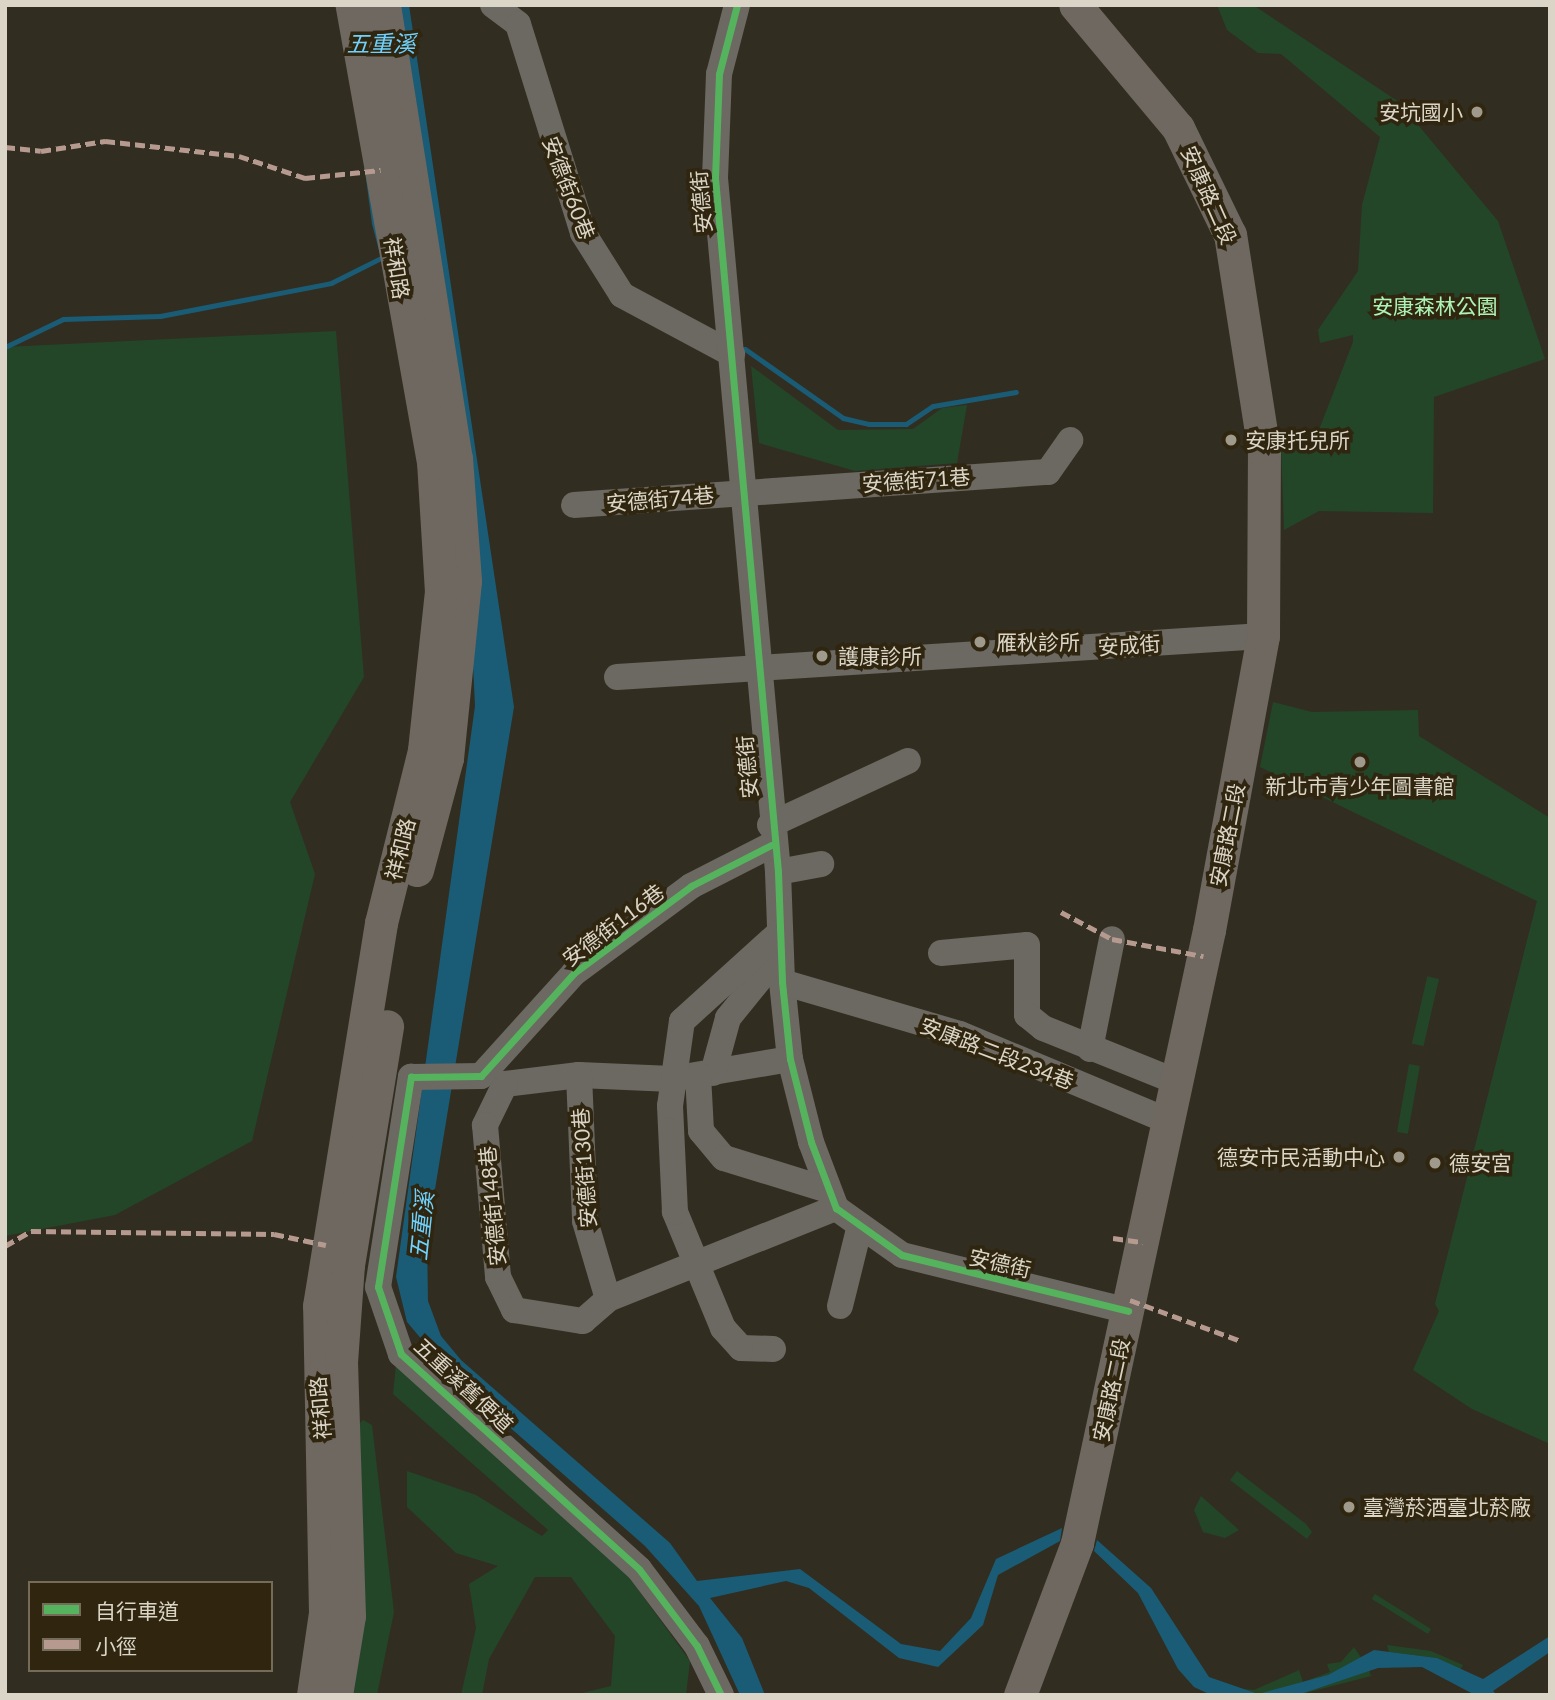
<!DOCTYPE html>
<html>
<head>
<meta charset="utf-8">
<style>
	body { margin:0 }
	#map { position:relative; width:1555px; height:1700px; overflow:hidden; background:#322d21; font-family:Lato,"Noto Sans TC",sans-serif }
	div>[style] { position:absolute }
	[style*='--x'] { left:calc(var(--x)*1px); top:calc(var(--y)*1px); width:calc(var(--w)*1px); rotate:calc(var(--a)*1deg) }
	.green>* { inset:0; background:#234628; transform-origin:0 0 }
	.water>* { inset:0; background:#1a5c75 }
	.stream>* { height:5px; margin:-2.5px; padding:0 2.5px; transform-origin:2.5px; border-radius:2.5px; background:#1a5c75 }
	.minor>* { height:26px; margin:-13px; padding:0 13px; transform-origin:13px; border-radius:13px; background:#6c6862 }
	.major>* { height:33px; margin:-16.5px; padding:0 16.5px; transform-origin:16.5px; border-radius:16.5px; background:#6e6860 }
	.quiet>* { height:5px; margin-top:-2.5px; transform-origin:0; background:repeating-linear-gradient(90deg,#b69a8f 0 10px,transparent 0 15px) }
	.cycleway>* { height:7px; margin:-3.5px; padding:0 3.5px; transform-origin:3.5px; border-radius:3.5px; background:#56b35d }
	.dots>* { width:19px; height:19px; translate:-50% -50%; box-sizing:border-box; border:4px solid #302610; border-radius:50% }
	span { translate:-50% -50%; white-space:nowrap; text-align:center; line-height:1.15; -webkit-text-stroke:7px #302610; paint-order:stroke }
	.poi-label { font-size:21px; color:#dbd5c7 }
	.right { translate:-100% -50%; text-align:right }
	.left { translate:0 -50%; text-align:left }
	.street-label { font-size:21px; color:#dbd5c7 }
	.park-label { font-size:21px; color:#acf4b6 }
	.water-label { font-size:23px; color:#6fd2fe; font-style:italic }
	.frame { position:absolute; inset:0; border:7px solid #dbd5c7; pointer-events:none }
	.legend { position:absolute; left:28px; top:1581px; width:245px; height:91px; box-sizing:border-box; background:#302610; border:2px solid #746c59; margin:0; padding:9px 12px; list-style:none; font-size:21px; color:#dbd5c7 }
	.legend li { display:flex; align-items:center; gap:14px; height:35px }
	.legend b { width:35px; border:2px solid #746c59 }
</style>
</head>
<body>
<div id="map">
	<div class="green">
		<div style="clip-path:polygon(1217px 5px,1253px 5px,1399px 102px,1498px 221px,1545px 359px,1434px 397px,1433px 513px,1319px 511px,1284px 530px,1281px 444px,1315px 440px,1353px 342px,1353px 335px,1320px 343px,1318px 330px,1358px 271px,1362px 205px,1380px 137px,1281px 54px,1258px 53px,1227px 30px)"></div>
		<div style="clip-path:polygon(336px 331px,364px 677px,290px 802px,315px 874px,252px 1141px,115px 1215px,5px 1236px,5px 347px)"></div>
		<div style="clip-path:polygon(751px 366px,838px 430px,913px 429px,942px 408px,967px 405px,957px 463px,855px 471px,759px 443px)"></div>
		<div style="clip-path:polygon(1273px 702px,1312px 712px,1418px 710px,1419px 736px,1550px 818px,1550px 1444px,1472px 1409px,1413px 1370px,1439px 1311px,1435px 1304px,1537px 901px,1260px 767px)"></div>
		<div style="left:1439px;top:979px;width:69px;height:12px;rotate:103deg"></div>
		<div style="left:1409px;top:1064px;width:11px;height:69px;rotate:10deg"></div>
		<div style="clip-path:polygon(396px 1365px,629px 1577px,690px 1661px,686px 1695px,574px 1695px,611px 1686px,615px 1636px,571px 1577px,535px 1577px,489px 1659px,482px 1695px,461px 1695px,476px 1628px,469px 1584px,498px 1566px,456px 1553px,407px 1507px,407px 1471px,476px 1495px,542px 1536px,548px 1530px,393px 1394px)"></div>
		<div style="clip-path:polygon(363px 1420px,372px 1425px,394px 1612px,377px 1695px,348px 1695px,358px 1425px)"></div>
		<div style="clip-path:polygon(1237px 1471px,1306px 1524px,1312px 1532px,1307px 1539px,1230px 1480px)"></div>
		<div style="clip-path:polygon(1201px 1496px,1239px 1530px,1225px 1538px,1203px 1532px,1194px 1510px)"></div>
		<div style="left:1375px;top:1594px;width:66px;height:6px;rotate:32deg"></div>
		<div style="clip-path:polygon(1387px 1645px,1431px 1651px,1463px 1665px,1460px 1670px,1437px 1658px,1389px 1652px)"></div>
		<div style="clip-path:polygon(1354px 1647px,1362px 1659px,1328px 1675px,1262px 1695px,1235px 1688px,1254px 1690px,1299px 1670px,1303px 1682px,1330px 1672px,1327px 1664px,1341px 1662px)"></div>
		<div style="clip-path:polygon(1369px 1670px,1371px 1676px,1298px 1695px,1356px 1674px)"></div>
	</div>
	<div class="water">
		<div style="clip-path:polygon(343px 5px,409px 5px,514px 707px,427px 1238px,428px 1301px,441px 1336px,461px 1360px,670px 1543px,697px 1581px,800px 1569px,901px 1644px,940px 1651px,971px 1618px,996px 1559px,1062px 1528px,1060px 1541px,998px 1575px,983px 1625px,938px 1667px,899px 1658px,809px 1588px,786px 1581px,710px 1598px,742px 1638px,765px 1695px,740px 1695px,699px 1606px,645px 1546px,456px 1380px,407px 1322px,396px 1277px,475px 706px,473px 665px,420px 406px,372px 224px)"></div>
		<div style="clip-path:polygon(1097px 1540px,1151px 1588px,1209px 1677px,1261px 1695px,1211px 1695px,1194px 1687px,1178px 1669px,1138px 1593px,1094px 1551px)"></div>
		<div style="clip-path:polygon(1550px 1636px,1550px 1652px,1493px 1691px,1497px 1695px,1475px 1695px,1422px 1667px,1378px 1668px,1298px 1695px,1262px 1693px,1328px 1675px,1374px 1650px,1437px 1658px,1483px 1679px)"></div>
	</div>
	<div class="stream">
		<div style="--x:5;--y:347;--w:64;--a:-25.8"></div>
		<div style="--x:63;--y:319;--w:97;--a:-1.8"></div>
		<div style="--x:160;--y:316;--w:174;--a:-10.9"></div>
		<div style="--x:331;--y:283;--w:60;--a:-26.6"></div>
		<div style="--x:745;--y:349;--w:120;--a:35.1"></div>
		<div style="--x:843;--y:418;--w:27;--a:13"></div>
		<div style="--x:869;--y:424;--w:37;--a:0"></div>
		<div style="--x:906;--y:424;--w:32;--a:-34"></div>
		<div style="--x:933;--y:406;--w:84;--a:-9.6"></div>
	</div>
	<div class="minor">
		<div style="--x:493;--y:5;--w:31;--a:37"></div>
		<div style="--x:518;--y:24;--w:219;--a:72.7"></div>
		<div style="--x:583;--y:233;--w:73;--a:57.8"></div>
		<div style="--x:622;--y:295;--w:125;--a:28.2"></div>
		<div style="--x:737;--y:5;--w:71;--a:104.6"></div>
		<div style="--x:719;--y:74;--w:104;--a:92.2"></div>
		<div style="--x:715;--y:178;--w:697;--a:84.81"></div>
		<div style="--x:778;--y:872;--w:110;--a:87.9"></div>
		<div style="--x:782;--y:982;--w:77;--a:84.1"></div>
		<div style="--x:790;--y:1059;--w:86;--a:75.8"></div>
		<div style="--x:811;--y:1142;--w:71;--a:69.3"></div>
		<div style="--x:836;--y:1208;--w:81;--a:35.5"></div>
		<div style="--x:902;--y:1255;--w:233;--a:13.9"></div>
		<div style="--x:574;--y:505;--w:475;--a:-4"></div>
		<div style="--x:1048;--y:472;--w:39;--a:-55"></div>
		<div style="--x:617;--y:677;--w:647;--a:-3.63"></div>
		<div style="--x:770;--y:825;--w:152;--a:-24.9"></div>
		<div style="--x:778;--y:872;--w:44;--a:-10.5"></div>
		<div style="--x:941;--y:953;--w:86;--a:-5.3"></div>
		<div style="--x:1027;--y:945;--w:70;--a:90"></div>
		<div style="--x:1027;--y:1015;--w:21;--a:39"></div>
		<div style="--x:1043;--y:1028;--w:142;--a:21.9"></div>
		<div style="--x:782;--y:982;--w:185;--a:16.3"></div>
		<div style="--x:960;--y:1034;--w:225;--a:22.7"></div>
		<div style="--x:1090;--y:1049;--w:112;--a:-78.7"></div>
		<div style="--x:790;--y:1059;--w:120;--a:170.4"></div>
		<div style="--x:672;--y:1079;--w:93;--a:-177.5"></div>
		<div style="--x:579;--y:1075;--w:75;--a:173.1"></div>
		<div style="--x:505;--y:1084;--w:46;--a:116"></div>
		<div style="--x:485;--y:1125;--w:153;--a:85.1"></div>
		<div style="--x:498;--y:1277;--w:37;--a:64"></div>
		<div style="--x:514;--y:1310;--w:70;--a:9.1"></div>
		<div style="--x:583;--y:1321;--w:33;--a:-41"></div>
		<div style="--x:608;--y:1299;--w:245;--a:-21.8"></div>
		<div style="--x:713;--y:1073;--w:57;--a:-74.7"></div>
		<div style="--x:728;--y:1018;--w:82;--a:-50.9"></div>
		<div style="--x:579;--y:1075;--w:146;--a:87.6"></div>
		<div style="--x:585;--y:1221;--w:81;--a:73.6"></div>
		<div style="--x:698;--y:1075;--w:56;--a:86.9"></div>
		<div style="--x:701;--y:1131;--w:35;--a:50"></div>
		<div style="--x:724;--y:1158;--w:109;--a:17.1"></div>
		<div style="--x:840;--y:1306;--w:79;--a:-76.1"></div>
		<div style="--x:773;--y:1349;--w:32;--a:-178"></div>
		<div style="--x:741;--y:1348;--w:27;--a:-132"></div>
		<div style="--x:723;--y:1328;--w:126;--a:-112.5"></div>
		<div style="--x:675;--y:1212;--w:106;--a:-92.7"></div>
		<div style="--x:670;--y:1106;--w:86;--a:-82"></div>
		<div style="--x:682;--y:1021;--w:130;--a:-42.2"></div>
		<div style="--x:721;--y:1695;--w:55;--a:-116.1"></div>
		<div style="--x:697;--y:1646;--w:96;--a:-127"></div>
		<div style="--x:639;--y:1569;--w:321;--a:-137.9"></div>
		<div style="--x:401;--y:1354;--w:71;--a:-108.9"></div>
		<div style="--x:378;--y:1287;--w:213;--a:-81.1"></div>
		<div style="--x:411;--y:1077;--w:70;--a:-0.8"></div>
		<div style="--x:481;--y:1076;--w:139;--a:-47.9"></div>
		<div style="--x:574;--y:973;--w:146;--a:-36.6"></div>
		<div style="--x:691;--y:886;--w:90;--a:-27.1"></div>
	</div>
	<div class="major">
		<div style="--x:384;--y:5;--w:459;--a:81"></div>
		<div style="--x:456;--y:458;--w:123;--a:85.8"></div>
		<div style="--x:465;--y:581;--w:178;--a:95.8"></div>
		<div style="--x:447;--y:758;--w:116;--a:105"></div>
		<div style="--x:313;--y:1695;--w:83;--a:-81.7"></div>
		<div style="--x:325;--y:1613;--w:307;--a:-91.1"></div>
		<div style="--x:319;--y:1306;--w:388;--a:-80.8"></div>
		<div style="--x:381;--y:923;--w:178;--a:-76"></div>
		<div style="--x:424;--y:750;--w:159;--a:-83.9"></div>
		<div style="--x:441;--y:592;--w:130;--a:-93.5"></div>
		<div style="--x:433;--y:462;--w:464;--a:-100.1"></div>
		<div style="--x:336;--y:1695;--w:80;--a:-80.7"></div>
		<div style="--x:349;--y:1616;--w:254;--a:-91.8"></div>
		<div style="--x:341;--y:1362;--w:97;--a:-85.9"></div>
		<div style="--x:348;--y:1265;--w:242;--a:-80.7"></div>
		<div style="--x:1020;--y:1695;--w:162;--a:-69.4"></div>
		<div style="--x:1077;--y:1543;--w:627;--a:-77.85"></div>
		<div style="--x:1209;--y:930;--w:299;--a:-79.6"></div>
		<div style="--x:1263;--y:636;--w:185;--a:-89.7"></div>
		<div style="--x:1264;--y:451;--w:219;--a:-98.9"></div>
		<div style="--x:1230;--y:235;--w:119;--a:-115.9"></div>
		<div style="--x:1178;--y:128;--w:160;--a:-129.9"></div>
	</div>
	<div class="quiet">
		<div style="--x:5;--y:147;--w:36;--a:6"></div>
		<div style="--x:41;--y:151;--w:65;--a:-8.9"></div>
		<div style="--x:105;--y:141;--w:135;--a:6.4"></div>
		<div style="--x:239;--y:156;--w:70;--a:18.4"></div>
		<div style="--x:305;--y:178;--w:76;--a:-6"></div>
		<div style="--x:1061;--y:912;--w:58;--a:27.9"></div>
		<div style="--x:1112;--y:939;--w:93;--a:10.6"></div>
		<div style="--x:1113;--y:1238;--w:30;--a:8"></div>
		<div style="--x:5;--y:1246;--w:30;--a:-30"></div>
		<div style="--x:31;--y:1231;--w:243;--a:0.7"></div>
		<div style="--x:274;--y:1234;--w:53;--a:11.9"></div>
		<div style="--x:1130;--y:1300;--w:118;--a:20.3"></div>
	</div>
	<div class="cycleway">
		<div style="--x:737;--y:5;--w:71;--a:104.6"></div>
		<div style="--x:719;--y:74;--w:104;--a:92.2"></div>
		<div style="--x:715;--y:178;--w:697;--a:84.81"></div>
		<div style="--x:778;--y:872;--w:110;--a:87.9"></div>
		<div style="--x:782;--y:982;--w:77;--a:84.1"></div>
		<div style="--x:790;--y:1059;--w:86;--a:75.8"></div>
		<div style="--x:811;--y:1142;--w:71;--a:69.3"></div>
		<div style="--x:836;--y:1208;--w:81;--a:35.5"></div>
		<div style="--x:902;--y:1255;--w:233;--a:13.9"></div>
		<div style="--x:721;--y:1695;--w:55;--a:-116.1"></div>
		<div style="--x:697;--y:1646;--w:96;--a:-127"></div>
		<div style="--x:639;--y:1569;--w:321;--a:-137.9"></div>
		<div style="--x:401;--y:1354;--w:71;--a:-108.9"></div>
		<div style="--x:378;--y:1287;--w:213;--a:-81.1"></div>
		<div style="--x:411;--y:1077;--w:70;--a:-0.8"></div>
		<div style="--x:481;--y:1076;--w:139;--a:-47.9"></div>
		<div style="--x:574;--y:973;--w:146;--a:-36.6"></div>
		<div style="--x:691;--y:886;--w:90;--a:-27.1"></div>
	</div>
	<div class="dots">
		<div style="left:1477px;top:112px;background:#a09a8d"></div>
		<div style="left:1231px;top:440px;background:#a09a8d"></div>
		<div style="left:980px;top:642px;background:#a09a8d"></div>
		<div style="left:822px;top:656px;background:#a09a8d"></div>
		<div style="left:1360px;top:762px;background:#a09a8d"></div>
		<div style="left:1399px;top:1157px;background:#a09a8d"></div>
		<div style="left:1435px;top:1163px;background:#a09a8d"></div>
		<div style="left:1349px;top:1507px;background:#a09a8d"></div>
	</div>
	<div class="poi-label">
		<span class="right" style="left:1463px;top:112px">安坑國小</span>
		<span class="left" style="left:1245px;top:440px">安康托兒所</span>
		<span class="left" style="left:996px;top:642px">雁秋診所</span>
		<span class="left" style="left:838px;top:656px">護康診所</span>
		<span style="left:1360px;top:786px">新北市青少年圖書館</span>
		<span class="right" style="left:1385px;top:1157px">德安市民活動中心</span>
		<span class="left" style="left:1449px;top:1163px">德安宮</span>
		<span class="left" style="left:1363px;top:1507px">臺灣菸酒臺北菸廠</span>
	</div>
	<div class="street-label">
		<span style="left:569px;top:188px;rotate:69deg">安德街60巷</span>
		<span style="left:1209px;top:195px;rotate:66deg">安康路二段</span>
		<span style="left:701px;top:202px;rotate:-95deg">安德街</span>
		<span style="left:397px;top:268px;rotate:81deg">祥和路</span>
		<span style="left:916px;top:480px;rotate:-4deg">安德街71巷</span>
		<span style="left:660px;top:499px;rotate:-5deg">安德街74巷</span>
		<span style="left:1129px;top:645px;rotate:-4deg">安成街</span>
		<span style="left:747px;top:767px;rotate:-95deg">安德街</span>
		<span style="left:1227px;top:835px;rotate:-79deg">安康路二段</span>
		<span style="left:400px;top:849px;rotate:-76deg">祥和路</span>
		<span style="left:613px;top:925px;rotate:-37deg">安德街116巷</span>
		<span style="left:997px;top:1053px;rotate:21deg">安康路二段234巷</span>
		<span style="left:584px;top:1168px;rotate:-94deg">安德街130巷</span>
		<span style="left:492px;top:1206px;rotate:-95deg">安德街148巷</span>
		<span style="left:1000px;top:1263px;rotate:13deg">安德街</span>
		<span style="left:464px;top:1385px;rotate:43deg">五重溪舊便道</span>
		<span style="left:1111px;top:1390px;rotate:-78deg">安康路二段</span>
		<span style="left:320px;top:1408px;rotate:-95deg">祥和路</span>
	</div>
	<div class="park-label">
		<span style="left:1435px;top:306px">安康森林公園</span>
	</div>
	<div class="water-label">
		<span style="left:381px;top:43px">五重溪</span>
		<span style="left:421px;top:1226px;rotate:-84deg">五重溪</span>
	</div>
	<div class="frame"></div>
	<ul class="legend">
	<li><b style="height:9px;background:#56b35d"></b>自行車道</li>
	<li><b style="height:9px;background:#b69a8f"></b>小徑</li>
	</ul>
</div>
</body>
</html>
